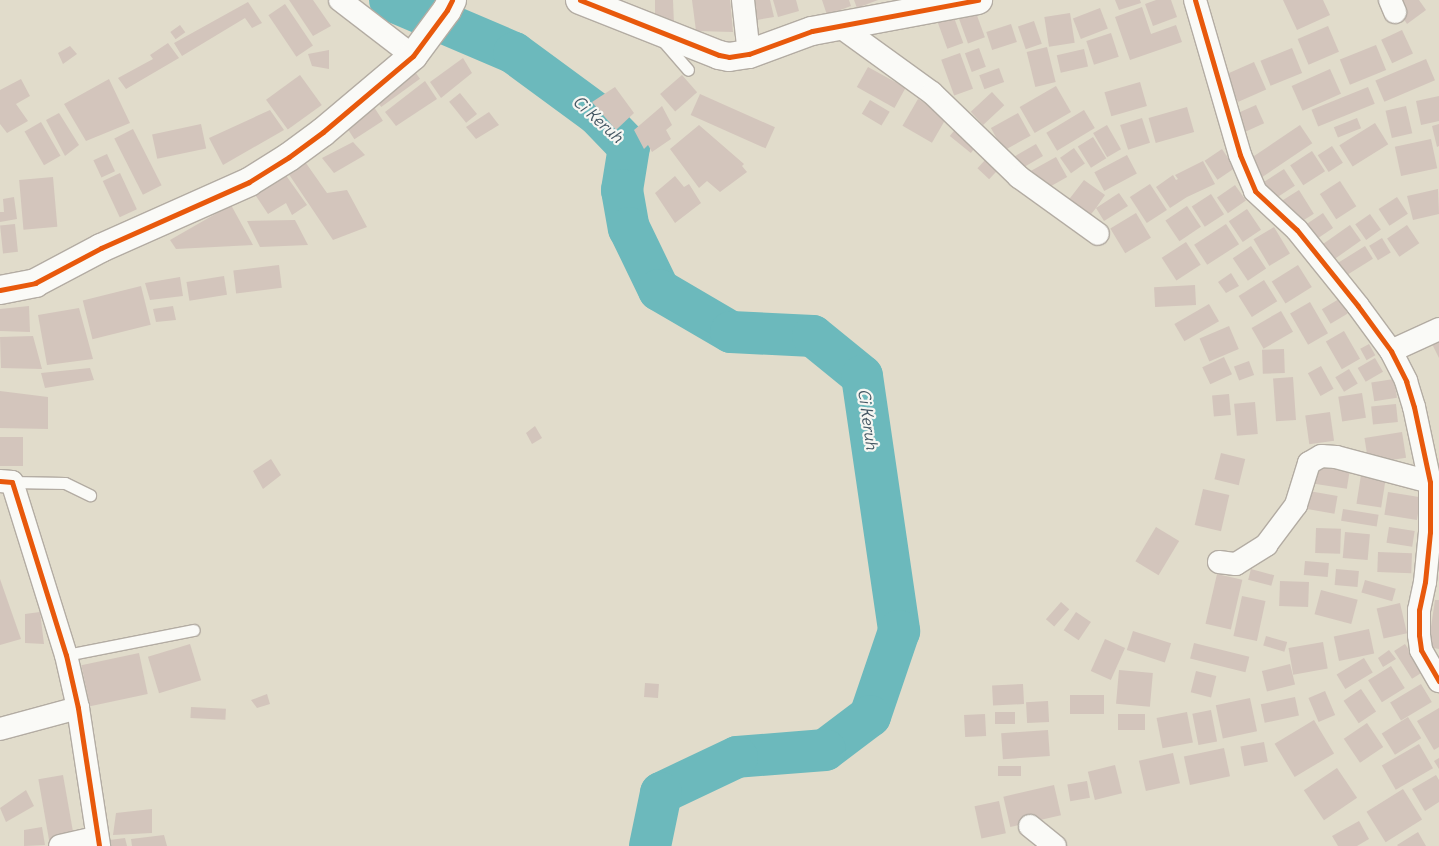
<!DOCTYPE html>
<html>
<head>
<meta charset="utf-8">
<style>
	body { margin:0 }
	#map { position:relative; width:1439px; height:846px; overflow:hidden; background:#e1dccb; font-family:Delius,sans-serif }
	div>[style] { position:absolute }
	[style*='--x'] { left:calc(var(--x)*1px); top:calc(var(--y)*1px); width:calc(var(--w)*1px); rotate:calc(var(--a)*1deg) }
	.river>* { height:42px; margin:-21px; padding:0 21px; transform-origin:21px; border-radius:21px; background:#6cb9bc }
	.building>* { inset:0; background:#d3c5bc; transform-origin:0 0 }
	.roads { filter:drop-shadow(1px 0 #b3aca3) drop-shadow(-1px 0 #b3aca3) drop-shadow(0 1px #b3aca3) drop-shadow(0 -1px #b3aca3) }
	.service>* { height:11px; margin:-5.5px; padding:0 5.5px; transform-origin:5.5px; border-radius:5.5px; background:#fafaf7 }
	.minor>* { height:22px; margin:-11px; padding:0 11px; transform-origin:11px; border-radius:11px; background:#fafaf7 }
	.tertiary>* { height:28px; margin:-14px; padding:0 14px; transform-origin:14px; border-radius:14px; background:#fafaf7 }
	.cycleway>* { height:5px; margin:-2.5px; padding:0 2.5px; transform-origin:2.5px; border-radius:2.5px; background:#e8590c }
	span { translate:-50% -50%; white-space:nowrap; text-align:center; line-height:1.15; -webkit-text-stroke:4.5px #f6f6f2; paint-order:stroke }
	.water-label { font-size:16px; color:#445763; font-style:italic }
</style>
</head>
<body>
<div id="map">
	<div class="river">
		<div style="--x:390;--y:0;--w:135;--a:23.1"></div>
		<div style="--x:514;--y:53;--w:103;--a:36.3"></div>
		<div style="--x:597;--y:114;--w:46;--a:45.9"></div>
		<div style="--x:629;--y:147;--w:44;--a:99.2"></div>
		<div style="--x:622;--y:190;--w:39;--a:80"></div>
		<div style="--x:629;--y:228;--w:69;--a:64.2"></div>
		<div style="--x:659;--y:290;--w:83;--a:30.3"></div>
		<div style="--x:731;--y:332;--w:82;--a:2.8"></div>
		<div style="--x:813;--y:336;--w:63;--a:39.2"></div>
		<div style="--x:862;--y:376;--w:258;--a:81.7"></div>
		<div style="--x:899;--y:631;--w:90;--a:108.8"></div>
		<div style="--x:870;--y:716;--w:56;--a:142.9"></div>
		<div style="--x:825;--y:750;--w:88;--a:175.5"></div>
		<div style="--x:737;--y:757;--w:84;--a:154.7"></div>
		<div style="--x:661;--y:793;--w:54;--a:101.7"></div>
	</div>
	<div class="building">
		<div style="clip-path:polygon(289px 0,313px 0,331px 26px,313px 36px)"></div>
		<div style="clip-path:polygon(655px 0,673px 0,674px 25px,655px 20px)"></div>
		<div style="clip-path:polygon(692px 0,730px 0,733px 32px,696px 31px)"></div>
		<div style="clip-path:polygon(752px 0,770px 0,774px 17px,757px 20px)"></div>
		<div style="clip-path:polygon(773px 0,796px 0,799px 11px,778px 17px)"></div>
		<div style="clip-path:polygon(822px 0,849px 0,851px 6px,827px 15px)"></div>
		<div style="clip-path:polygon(854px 0,878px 0,857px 8px)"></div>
		<div style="clip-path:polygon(1115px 0,1140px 0,1141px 3px,1119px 10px)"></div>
		<div style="clip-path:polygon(1156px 0,1171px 0,1177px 17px,1153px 26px,1145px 4px)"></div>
		<div style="clip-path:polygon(1283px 0,1323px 0,1330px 15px,1297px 30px)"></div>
		<div style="clip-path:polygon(1393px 0,1419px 0,1426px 10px,1407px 24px,1392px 1px)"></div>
		<div style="clip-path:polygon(248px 2px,262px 23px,252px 28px,245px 18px,182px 56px,174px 43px)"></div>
		<div style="left:285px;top:4px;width:50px;height:20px;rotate:56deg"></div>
		<div style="clip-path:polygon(1142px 7px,1151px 34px,1176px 25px,1182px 42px,1130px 60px,1115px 17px)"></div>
		<div style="left:1100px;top:8px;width:22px;height:29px;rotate:69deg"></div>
		<div style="left:975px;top:10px;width:29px;height:18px;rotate:70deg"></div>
		<div style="left:952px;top:12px;width:33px;height:17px;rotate:70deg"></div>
		<div style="left:1070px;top:13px;width:30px;height:26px;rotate:81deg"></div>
		<div style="left:1034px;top:21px;width:24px;height:17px;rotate:71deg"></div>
		<div style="left:1011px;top:24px;width:19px;height:26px;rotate:72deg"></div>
		<div style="left:180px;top:25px;width:9px;height:12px;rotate:54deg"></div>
		<div style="left:1328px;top:26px;width:28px;height:33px;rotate:67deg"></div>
		<div style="left:1402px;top:30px;width:26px;height:23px;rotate:65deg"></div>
		<div style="left:1111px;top:33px;width:25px;height:26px;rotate:72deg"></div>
		<div style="clip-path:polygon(168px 43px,179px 58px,126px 89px,118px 78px,153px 59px,150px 55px)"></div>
		<div style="left:1376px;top:45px;width:27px;height:39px;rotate:68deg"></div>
		<div style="clip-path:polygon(70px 46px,77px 54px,63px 64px,58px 53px)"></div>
		<div style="left:1047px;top:47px;width:36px;height:21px;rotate:76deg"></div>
		<div style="left:979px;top:48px;width:20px;height:15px;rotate:70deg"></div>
		<div style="left:1292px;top:48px;width:27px;height:34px;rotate:68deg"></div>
		<div style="left:1084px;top:49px;width:18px;height:28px;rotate:77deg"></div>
		<div style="clip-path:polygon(329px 50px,329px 69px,312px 66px,308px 54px)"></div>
		<div style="left:960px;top:53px;width:38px;height:20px;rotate:70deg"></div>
		<div style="clip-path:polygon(463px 58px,472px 73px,441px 98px,430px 82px)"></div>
		<div style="left:1426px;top:59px;width:23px;height:55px;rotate:67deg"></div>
		<div style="left:1254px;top:62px;width:30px;height:31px;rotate:66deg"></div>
		<div style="left:410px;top:65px;width:17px;height:48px;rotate:54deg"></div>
		<div style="left:868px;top:67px;width:43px;height:23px;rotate:29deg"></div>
		<div style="left:999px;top:68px;width:15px;height:21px;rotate:70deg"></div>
		<div style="left:1330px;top:69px;width:27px;height:42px;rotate:66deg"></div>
		<div style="left:300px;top:75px;width:37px;height:42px;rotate:54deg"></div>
		<div style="left:682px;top:75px;width:23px;height:29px;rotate:49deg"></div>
		<div style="clip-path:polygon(21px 79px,30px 96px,16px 104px,28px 121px,7px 133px,0 124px,0 90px)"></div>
		<div style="clip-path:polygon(109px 79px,130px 123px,86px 141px,64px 104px)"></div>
		<div style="clip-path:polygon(425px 81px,437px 99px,396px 126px,385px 112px)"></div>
		<div style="left:1140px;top:82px;width:25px;height:37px;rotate:74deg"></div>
		<div style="left:1056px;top:86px;width:30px;height:42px;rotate:60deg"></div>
		<div style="clip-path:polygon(615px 87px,634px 113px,616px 130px,592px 102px)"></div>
		<div style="left:1368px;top:87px;width:18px;height:61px;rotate:68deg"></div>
		<div style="left:992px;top:92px;width:18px;height:29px;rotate:47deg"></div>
		<div style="left:460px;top:93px;width:27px;height:14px;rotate:51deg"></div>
		<div style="left:700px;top:94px;width:82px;height:23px;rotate:24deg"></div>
		<div style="clip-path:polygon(1439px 96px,1439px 121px,1421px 125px,1416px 101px)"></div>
		<div style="left:918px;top:99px;width:34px;height:31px;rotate:30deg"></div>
		<div style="left:870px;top:100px;width:23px;height:16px;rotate:31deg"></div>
		<div style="left:372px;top:104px;width:20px;height:34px;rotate:57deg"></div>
		<div style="left:1256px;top:105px;width:20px;height:23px;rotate:66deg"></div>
		<div style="clip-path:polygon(662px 106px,672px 125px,666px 130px,671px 139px,652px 152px,648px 145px,644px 149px,634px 130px)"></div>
		<div style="left:1406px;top:106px;width:28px;height:21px;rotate:77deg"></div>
		<div style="left:1187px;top:107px;width:26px;height:40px;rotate:74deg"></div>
		<div style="clip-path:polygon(270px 110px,284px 130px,223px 165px,209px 138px)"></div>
		<div style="left:1084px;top:110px;width:21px;height:44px;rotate:59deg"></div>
		<div style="clip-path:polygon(489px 112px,499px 125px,476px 139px,466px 127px)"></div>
		<div style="clip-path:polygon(59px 113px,79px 145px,65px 156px,46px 120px)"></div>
		<div style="left:1018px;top:113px;width:26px;height:31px;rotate:61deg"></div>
		<div style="left:1142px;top:118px;width:26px;height:23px;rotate:72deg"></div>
		<div style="left:1357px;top:118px;width:11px;height:25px;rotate:68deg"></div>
		<div style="left:41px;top:122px;width:39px;height:19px;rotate:60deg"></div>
		<div style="left:1375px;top:123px;width:25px;height:42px;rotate:58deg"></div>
		<div style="left:201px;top:124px;width:25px;height:50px;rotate:78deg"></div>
		<div style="clip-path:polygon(1439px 124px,1439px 146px,1437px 147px,1432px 126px)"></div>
		<div style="clip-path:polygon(699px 125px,744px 164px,742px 166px,747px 172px,720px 192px,707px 181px,699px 188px,670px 149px)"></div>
		<div style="left:1107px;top:125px;width:28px;height:16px;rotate:60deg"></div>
		<div style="left:1300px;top:125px;width:22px;height:67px;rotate:56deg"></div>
		<div style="left:958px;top:126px;width:27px;height:13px;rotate:39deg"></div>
		<div style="left:133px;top:129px;width:63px;height:21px;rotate:63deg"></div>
		<div style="left:1093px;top:137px;width:25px;height:18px;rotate:58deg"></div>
		<div style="left:1431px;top:139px;width:30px;height:37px;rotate:78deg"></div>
		<div style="clip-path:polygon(353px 142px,365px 155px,334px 173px,322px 158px)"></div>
		<div style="left:1036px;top:144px;width:14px;height:33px;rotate:60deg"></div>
		<div style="left:1332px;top:146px;width:20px;height:17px;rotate:57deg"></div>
		<div style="left:1074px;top:148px;width:19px;height:17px;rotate:55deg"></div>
		<div style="left:1222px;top:149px;width:23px;height:21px;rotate:56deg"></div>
		<div style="left:1312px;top:151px;width:24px;height:26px;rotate:57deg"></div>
		<div style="left:107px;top:154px;width:19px;height:15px;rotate:65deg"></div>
		<div style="left:1127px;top:155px;width:21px;height:37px;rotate:62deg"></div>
		<div style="clip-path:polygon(301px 156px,327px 193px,347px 190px,367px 227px,333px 240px,284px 167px)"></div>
		<div style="left:1056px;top:157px;width:23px;height:31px;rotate:61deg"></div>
		<div style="left:987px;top:158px;width:16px;height:14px;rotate:43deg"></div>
		<div style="clip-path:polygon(1203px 161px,1215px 184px,1187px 197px,1170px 208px,1156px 187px,1173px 175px,1176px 180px,1178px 179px,1175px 175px)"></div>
		<div style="left:1284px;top:169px;width:20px;height:27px;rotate:57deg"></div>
		<div style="left:120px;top:173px;width:40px;height:19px;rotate:65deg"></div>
		<div style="clip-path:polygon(285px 174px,307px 205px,292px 215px,286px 203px,268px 214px,254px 193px)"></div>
		<div style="clip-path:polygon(675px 176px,684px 187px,689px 184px,701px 203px,675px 223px,655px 193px)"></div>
		<div style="left:53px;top:177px;width:50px;height:34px;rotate:85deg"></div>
		<div style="clip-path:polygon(1084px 180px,1105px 195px,1096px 208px,1119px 193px,1128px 206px,1104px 221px,1096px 208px,1088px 218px,1067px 202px)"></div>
		<div style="left:1340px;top:181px;width:30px;height:24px;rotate:57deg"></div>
		<div style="left:1150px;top:184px;width:31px;height:24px;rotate:57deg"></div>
		<div style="left:1235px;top:185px;width:19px;height:22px;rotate:55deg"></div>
		<div style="clip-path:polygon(1438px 189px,1439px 214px,1413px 220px,1407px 196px)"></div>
		<div style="left:1299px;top:190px;width:28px;height:22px;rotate:58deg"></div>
		<div style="left:1211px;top:194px;width:24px;height:23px;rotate:57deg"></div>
		<div style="clip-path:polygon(14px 197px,17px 219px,0 222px,0 212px,4px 212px,3px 199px)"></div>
		<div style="left:1397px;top:197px;width:20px;height:22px;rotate:57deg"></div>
		<div style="clip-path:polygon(231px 205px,253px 245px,176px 249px,170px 240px)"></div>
		<div style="left:1187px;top:206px;width:25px;height:26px;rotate:56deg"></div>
		<div style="left:1247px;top:209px;width:25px;height:22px;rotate:56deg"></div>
		<div style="left:1136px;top:213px;width:29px;height:30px;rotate:59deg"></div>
		<div style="left:1323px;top:213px;width:18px;height:25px;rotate:56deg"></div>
		<div style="left:1370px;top:214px;width:19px;height:18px;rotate:55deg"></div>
		<div style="clip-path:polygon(295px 220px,308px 245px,260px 247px,247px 221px)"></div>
		<div style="left:15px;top:224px;width:28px;height:15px;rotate:84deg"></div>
		<div style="left:1226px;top:224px;width:24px;height:38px;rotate:57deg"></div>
		<div style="left:1350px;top:225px;width:19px;height:36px;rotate:55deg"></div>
		<div style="left:1407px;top:225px;width:22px;height:24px;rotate:56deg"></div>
		<div style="left:1274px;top:227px;width:31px;height:24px;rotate:59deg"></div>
		<div style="left:1382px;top:238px;width:17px;height:15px;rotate:59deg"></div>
		<div style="left:1186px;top:242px;width:27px;height:29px;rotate:57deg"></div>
		<div style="left:1251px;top:246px;width:27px;height:22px;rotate:56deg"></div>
		<div style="left:1365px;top:246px;width:15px;height:34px;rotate:58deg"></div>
		<div style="left:279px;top:265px;width:23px;height:46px;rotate:83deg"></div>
		<div style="left:1298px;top:265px;width:26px;height:31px;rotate:58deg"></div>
		<div style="clip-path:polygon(1231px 273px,1239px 286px,1226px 293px,1218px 282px)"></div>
		<div style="left:224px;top:276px;width:19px;height:38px;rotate:81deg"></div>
		<div style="clip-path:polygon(180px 277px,183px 296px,150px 300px,145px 283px)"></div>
		<div style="left:1264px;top:280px;width:25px;height:30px;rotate:58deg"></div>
		<div style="left:1195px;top:285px;width:20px;height:41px;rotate:87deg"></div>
		<div style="left:141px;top:286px;width:40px;height:60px;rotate:76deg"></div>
		<div style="left:1339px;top:299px;width:17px;height:20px;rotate:59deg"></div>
		<div style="left:1310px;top:302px;width:36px;height:23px;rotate:60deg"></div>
		<div style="left:1209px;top:304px;width:20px;height:40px;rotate:60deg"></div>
		<div style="clip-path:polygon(29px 306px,30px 332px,0 331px,0 309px)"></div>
		<div style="clip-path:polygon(173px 306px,176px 320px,156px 322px,153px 309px)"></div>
		<div style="clip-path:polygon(79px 308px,93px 359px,47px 365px,38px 315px)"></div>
		<div style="left:1281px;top:311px;width:24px;height:34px;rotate:60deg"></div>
		<div style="left:1229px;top:326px;width:25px;height:32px;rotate:67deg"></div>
		<div style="left:1344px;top:331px;width:32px;height:21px;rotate:60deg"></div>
		<div style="clip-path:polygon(33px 336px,42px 369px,1px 368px,0 337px)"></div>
		<div style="clip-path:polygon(1439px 340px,1439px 358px,1432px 344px)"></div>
		<div style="left:1369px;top:344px;width:13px;height:10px;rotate:61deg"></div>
		<div style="left:1284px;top:349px;width:24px;height:22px;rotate:88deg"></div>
		<div style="left:1224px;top:357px;width:19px;height:24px;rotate:65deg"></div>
		<div style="left:1375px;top:358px;width:16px;height:20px;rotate:60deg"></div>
		<div style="left:1249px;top:361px;width:15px;height:16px;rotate:70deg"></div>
		<div style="left:1321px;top:366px;width:26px;height:15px;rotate:61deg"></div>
		<div style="clip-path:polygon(90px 368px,94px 380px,45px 388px,41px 373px)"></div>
		<div style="left:1349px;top:369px;width:17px;height:16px;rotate:59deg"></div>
		<div style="left:1293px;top:377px;width:43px;height:20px;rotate:86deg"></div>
		<div style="left:1394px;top:379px;width:19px;height:23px;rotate:81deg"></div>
		<div style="clip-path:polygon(0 391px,48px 397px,48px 429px,0 428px)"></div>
		<div style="left:1362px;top:393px;width:25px;height:24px;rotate:81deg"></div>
		<div style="left:1229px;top:394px;width:21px;height:17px;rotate:85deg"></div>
		<div style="left:1255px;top:402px;width:32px;height:21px;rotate:85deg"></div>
		<div style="left:1396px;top:404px;width:18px;height:25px;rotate:84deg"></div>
		<div style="left:1330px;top:412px;width:29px;height:25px;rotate:82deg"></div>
		<div style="clip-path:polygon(535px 426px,542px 438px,532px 444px,526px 433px)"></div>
		<div style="left:1402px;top:432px;width:26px;height:38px;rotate:81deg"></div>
		<div style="left:0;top:437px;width:23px;height:29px"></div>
		<div style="left:1221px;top:453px;width:25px;height:27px;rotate:14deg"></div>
		<div style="clip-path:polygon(271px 459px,281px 475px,263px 489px,253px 471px)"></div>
		<div style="left:1318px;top:460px;width:33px;height:24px;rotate:9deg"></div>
		<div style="left:1361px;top:475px;width:25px;height:29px;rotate:9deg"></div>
		<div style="left:1203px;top:489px;width:27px;height:37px;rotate:13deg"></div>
		<div style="left:1309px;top:491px;width:29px;height:18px;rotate:10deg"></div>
		<div style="left:1388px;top:492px;width:33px;height:23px;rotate:9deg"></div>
		<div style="left:1343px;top:509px;width:36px;height:12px;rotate:9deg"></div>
		<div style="left:1156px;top:527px;width:27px;height:40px;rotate:31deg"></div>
		<div style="left:1389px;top:527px;width:26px;height:16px;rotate:9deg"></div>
		<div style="left:1316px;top:528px;width:25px;height:25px;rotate:2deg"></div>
		<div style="left:1345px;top:532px;width:25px;height:26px;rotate:5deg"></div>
		<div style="left:1378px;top:552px;width:34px;height:20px;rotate:2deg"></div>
		<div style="left:1305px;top:561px;width:24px;height:14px;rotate:5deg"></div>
		<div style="left:1251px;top:569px;width:24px;height:11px;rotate:15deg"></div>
		<div style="left:1336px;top:569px;width:23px;height:16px;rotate:5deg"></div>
		<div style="left:1217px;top:574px;width:26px;height:51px;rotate:13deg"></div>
		<div style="clip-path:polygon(0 579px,21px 639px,0 645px)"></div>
		<div style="left:1365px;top:580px;width:32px;height:13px;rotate:16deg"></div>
		<div style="left:1280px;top:581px;width:29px;height:25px;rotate:2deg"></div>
		<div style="left:1321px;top:590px;width:38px;height:25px;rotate:15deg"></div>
		<div style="left:1242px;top:596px;width:24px;height:41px;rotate:12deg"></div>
		<div style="clip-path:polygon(1435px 600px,1439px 600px,1439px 649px,1428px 647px)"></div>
		<div style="left:1061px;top:602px;width:11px;height:23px;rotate:41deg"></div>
		<div style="left:1400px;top:603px;width:31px;height:24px;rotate:77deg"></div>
		<div style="clip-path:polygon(40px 612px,44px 644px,25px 643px,25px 614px)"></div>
		<div style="left:1076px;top:612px;width:18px;height:22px;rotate:34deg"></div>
		<div style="left:1369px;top:629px;width:25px;height:36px;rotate:78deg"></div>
		<div style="left:1133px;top:631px;width:40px;height:20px;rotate:18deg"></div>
		<div style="left:1266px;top:636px;width:22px;height:10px;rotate:16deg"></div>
		<div style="left:1105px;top:639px;width:22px;height:35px;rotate:24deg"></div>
		<div style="left:1323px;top:642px;width:27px;height:35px;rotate:80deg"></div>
		<div style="left:1194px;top:643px;width:57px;height:16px;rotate:14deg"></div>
		<div style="left:190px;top:644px;width:38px;height:44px;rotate:73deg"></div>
		<div style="left:1405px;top:644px;width:33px;height:13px;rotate:57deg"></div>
		<div style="clip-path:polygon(1389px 650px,1396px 659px,1383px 667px,1378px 658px)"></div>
		<div style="left:139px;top:653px;width:42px;height:59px;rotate:78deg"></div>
		<div style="left:1364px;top:658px;width:17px;height:32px;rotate:59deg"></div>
		<div style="left:1290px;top:664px;width:21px;height:29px;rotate:76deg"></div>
		<div style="left:1391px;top:666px;width:26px;height:27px;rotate:58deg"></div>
		<div style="left:1119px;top:670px;width:34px;height:34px;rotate:5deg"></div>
		<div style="left:1196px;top:671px;width:21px;height:22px;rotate:14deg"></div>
		<div style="left:645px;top:683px;width:14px;height:14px;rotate:4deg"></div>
		<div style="left:1023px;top:684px;width:20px;height:31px;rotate:87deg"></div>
		<div style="left:1421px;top:684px;width:21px;height:36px;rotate:59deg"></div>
		<div style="left:1361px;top:689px;width:27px;height:21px;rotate:56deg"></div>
		<div style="left:1325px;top:691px;width:26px;height:18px;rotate:67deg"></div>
		<div style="clip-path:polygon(267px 694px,270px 704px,257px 708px,251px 700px)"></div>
		<div style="left:1070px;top:695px;width:34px;height:19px"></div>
		<div style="left:1295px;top:697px;width:19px;height:35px;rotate:78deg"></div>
		<div style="left:1250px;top:698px;width:34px;height:35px;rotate:78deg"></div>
		<div style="left:1048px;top:701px;width:21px;height:22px;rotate:87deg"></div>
		<div style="left:191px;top:707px;width:35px;height:11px;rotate:3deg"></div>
		<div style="clip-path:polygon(1439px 708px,1439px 747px,1434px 750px,1417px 721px)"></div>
		<div style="left:1211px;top:710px;width:32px;height:19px;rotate:79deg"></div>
		<div style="left:1015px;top:712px;width:12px;height:20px;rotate:90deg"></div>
		<div style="left:1187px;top:712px;width:31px;height:31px;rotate:79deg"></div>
		<div style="left:985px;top:714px;width:22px;height:21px;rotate:87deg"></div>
		<div style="left:1145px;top:714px;width:16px;height:27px;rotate:90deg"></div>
		<div style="left:1408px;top:717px;width:25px;height:31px;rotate:58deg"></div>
		<div style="left:1314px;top:720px;width:39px;height:46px;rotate:59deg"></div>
		<div style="left:1367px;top:723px;width:29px;height:28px;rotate:56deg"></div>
		<div style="left:1048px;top:730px;width:26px;height:47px;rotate:86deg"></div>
		<div style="left:1264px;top:742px;width:20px;height:24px;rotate:79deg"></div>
		<div style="left:1419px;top:744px;width:28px;height:43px;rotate:60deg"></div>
		<div style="left:1224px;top:748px;width:29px;height:41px;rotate:78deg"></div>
		<div style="left:1173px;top:753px;width:31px;height:35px;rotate:77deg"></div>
		<div style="clip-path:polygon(1439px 758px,1439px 769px,1434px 761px)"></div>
		<div style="left:1115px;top:765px;width:29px;height:28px;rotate:76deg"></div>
		<div style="left:1021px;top:766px;width:10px;height:23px;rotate:90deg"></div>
		<div style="left:1337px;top:768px;width:36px;height:40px;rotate:56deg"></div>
		<div style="left:63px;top:775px;width:63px;height:25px;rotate:80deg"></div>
		<div style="clip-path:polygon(1436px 775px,1439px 780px,1439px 802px,1425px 811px,1412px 789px)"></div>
		<div style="left:1087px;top:781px;width:17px;height:20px;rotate:80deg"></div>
		<div style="left:1054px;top:785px;width:31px;height:52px;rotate:77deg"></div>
		<div style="left:1403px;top:789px;width:36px;height:43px;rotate:58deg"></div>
		<div style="clip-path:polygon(26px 790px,34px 806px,6px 822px,0 808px)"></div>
		<div style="left:999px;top:801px;width:33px;height:25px;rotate:78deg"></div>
		<div style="clip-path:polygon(152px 809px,152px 833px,113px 835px,116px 813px)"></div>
		<div style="clip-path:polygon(1359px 821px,1369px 839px,1357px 846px,1338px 846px,1332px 836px)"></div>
		<div style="clip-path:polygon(42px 827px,45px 845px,24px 846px,24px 830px)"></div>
		<div style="clip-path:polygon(1418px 832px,1426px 846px,1398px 846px,1397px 845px)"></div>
		<div style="clip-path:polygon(164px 835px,167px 846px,132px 846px,131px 839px)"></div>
		<div style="clip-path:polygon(125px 838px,127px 846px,103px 846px,102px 841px)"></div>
	</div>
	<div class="roads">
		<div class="service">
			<div style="--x:663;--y:41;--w:38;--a:49"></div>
			<div style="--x:12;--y:482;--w:53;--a:1.1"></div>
			<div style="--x:65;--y:483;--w:28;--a:26"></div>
			<div style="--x:66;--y:655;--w:130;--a:-11.1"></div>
		</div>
		<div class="minor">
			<div style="--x:340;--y:0;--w:92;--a:37.5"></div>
			<div style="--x:743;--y:0;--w:54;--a:83.7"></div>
			<div style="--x:1195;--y:0;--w:161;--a:73.8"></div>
			<div style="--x:1240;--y:155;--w:39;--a:67"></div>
			<div style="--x:1255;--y:191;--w:57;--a:42.9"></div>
			<div style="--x:1297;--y:230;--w:97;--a:51.2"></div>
			<div style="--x:1358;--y:306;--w:56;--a:53.7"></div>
			<div style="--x:1391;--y:351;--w:34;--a:63"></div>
			<div style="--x:1406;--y:381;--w:27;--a:73"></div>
			<div style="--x:1414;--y:407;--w:77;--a:78"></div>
			<div style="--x:1430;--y:482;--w:50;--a:90"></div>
			<div style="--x:1430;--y:532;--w:50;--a:95.7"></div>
			<div style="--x:1425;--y:582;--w:29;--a:102"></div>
			<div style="--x:1419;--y:610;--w:25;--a:90"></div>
			<div style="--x:1419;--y:635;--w:15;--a:82"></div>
			<div style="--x:1421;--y:650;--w:36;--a:60"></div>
			<div style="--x:1390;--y:0;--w:13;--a:67"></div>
			<div style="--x:838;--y:25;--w:116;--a:35.9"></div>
			<div style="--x:932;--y:93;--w:121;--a:44"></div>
			<div style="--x:1019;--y:177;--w:97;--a:35.8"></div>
			<div style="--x:1391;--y:351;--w:53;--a:-24.6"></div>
			<div style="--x:0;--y:481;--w:12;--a:5"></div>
			<div style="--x:12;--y:482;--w:181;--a:72.7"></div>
			<div style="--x:66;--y:655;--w:54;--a:77.2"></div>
			<div style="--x:78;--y:708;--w:140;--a:81.3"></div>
			<div style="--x:1219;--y:562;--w:17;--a:7"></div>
			<div style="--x:1236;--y:564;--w:36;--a:-32"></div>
			<div style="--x:1266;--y:545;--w:50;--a:-53.1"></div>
			<div style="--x:1296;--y:505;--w:44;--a:-72.8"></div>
			<div style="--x:1309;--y:463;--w:14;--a:-30"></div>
			<div style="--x:1321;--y:456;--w:15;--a:4"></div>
			<div style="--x:1336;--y:457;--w:97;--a:14.9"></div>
			<div style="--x:0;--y:729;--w:81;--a:-15.1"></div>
			<div style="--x:1030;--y:826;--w:32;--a:39"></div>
			<div style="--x:60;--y:846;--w:37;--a:-13"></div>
		</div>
		<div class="tertiary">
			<div style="--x:580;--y:0;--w:149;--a:21.6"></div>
			<div style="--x:719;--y:55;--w:10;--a:11"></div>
			<div style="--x:729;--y:57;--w:20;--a:-9"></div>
			<div style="--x:749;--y:54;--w:67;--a:-20.1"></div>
			<div style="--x:812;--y:31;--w:169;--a:-10.6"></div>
			<div style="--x:0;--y:290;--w:36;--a:-11"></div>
			<div style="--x:35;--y:283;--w:75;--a:-27.9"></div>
			<div style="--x:101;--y:248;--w:162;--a:-24"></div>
			<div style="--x:249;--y:182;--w:47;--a:-32"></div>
			<div style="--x:289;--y:157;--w:42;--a:-36.3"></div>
			<div style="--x:323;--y:132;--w:118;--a:-40.2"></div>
			<div style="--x:413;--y:56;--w:57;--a:-53.5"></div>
			<div style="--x:447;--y:10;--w:11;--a:-63"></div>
		</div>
	</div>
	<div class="cycleway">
		<div style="--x:580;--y:0;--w:149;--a:21.6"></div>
		<div style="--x:719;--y:55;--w:10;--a:11"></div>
		<div style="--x:729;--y:57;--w:20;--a:-9"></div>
		<div style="--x:749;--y:54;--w:67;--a:-20.1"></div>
		<div style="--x:812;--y:31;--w:169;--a:-10.6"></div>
		<div style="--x:1195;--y:0;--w:161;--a:73.8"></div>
		<div style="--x:1240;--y:155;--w:39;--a:67"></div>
		<div style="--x:1255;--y:191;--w:57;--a:42.9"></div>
		<div style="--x:1297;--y:230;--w:97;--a:51.2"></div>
		<div style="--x:1358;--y:306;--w:56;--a:53.7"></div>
		<div style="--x:1391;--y:351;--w:34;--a:63"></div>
		<div style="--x:1406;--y:381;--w:27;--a:73"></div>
		<div style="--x:1414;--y:407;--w:77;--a:78"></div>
		<div style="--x:1430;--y:482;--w:50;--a:90"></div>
		<div style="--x:1430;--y:532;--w:50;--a:95.7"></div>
		<div style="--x:1425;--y:582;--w:29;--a:102"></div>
		<div style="--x:1419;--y:610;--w:25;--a:90"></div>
		<div style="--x:1419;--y:635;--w:15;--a:82"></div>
		<div style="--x:1421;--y:650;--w:36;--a:60"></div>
		<div style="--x:0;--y:290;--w:36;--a:-11"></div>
		<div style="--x:35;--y:283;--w:75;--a:-27.9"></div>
		<div style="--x:101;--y:248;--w:162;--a:-24"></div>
		<div style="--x:249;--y:182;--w:47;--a:-32"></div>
		<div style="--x:289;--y:157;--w:42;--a:-36.3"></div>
		<div style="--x:323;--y:132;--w:118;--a:-40.2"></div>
		<div style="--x:413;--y:56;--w:57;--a:-53.5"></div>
		<div style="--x:447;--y:10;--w:11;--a:-63"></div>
		<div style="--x:0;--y:481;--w:12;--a:5"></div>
		<div style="--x:12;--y:482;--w:181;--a:72.7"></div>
		<div style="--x:66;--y:655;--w:54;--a:77.2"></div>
		<div style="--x:78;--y:708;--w:140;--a:81.3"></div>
	</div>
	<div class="water-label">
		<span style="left:598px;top:119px;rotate:42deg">Ci Keruh</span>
		<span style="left:868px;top:419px;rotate:82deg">Ci Keruh</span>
	</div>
</div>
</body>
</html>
